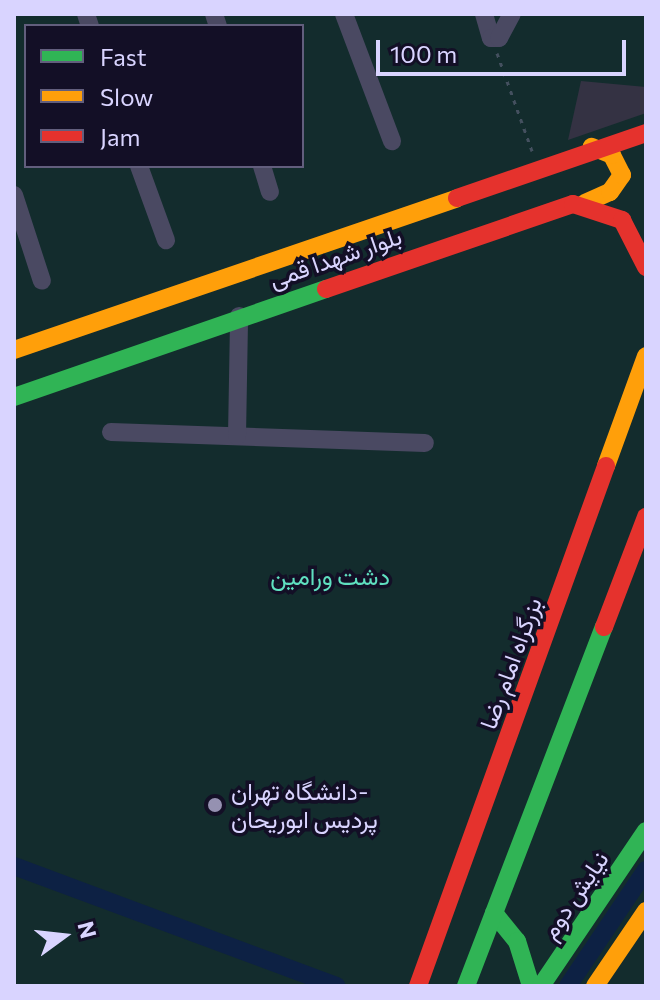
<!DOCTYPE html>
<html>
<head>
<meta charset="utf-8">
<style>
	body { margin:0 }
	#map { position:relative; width:660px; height:1000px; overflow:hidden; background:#161421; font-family:Commissioner,Vazirmatn,sans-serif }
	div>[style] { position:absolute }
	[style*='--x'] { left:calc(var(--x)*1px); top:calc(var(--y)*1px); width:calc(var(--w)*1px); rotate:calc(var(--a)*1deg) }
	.green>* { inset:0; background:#132c2d }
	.canal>* { height:18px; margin:-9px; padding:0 9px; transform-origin:9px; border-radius:9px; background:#0d2144 }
	.building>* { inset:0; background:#343243 }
	.path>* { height:3px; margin-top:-1.5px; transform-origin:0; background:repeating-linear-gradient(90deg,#44505f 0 4px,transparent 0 10px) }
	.street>* { height:18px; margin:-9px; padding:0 9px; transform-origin:9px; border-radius:9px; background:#4a4962 }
	.fast>* { height:18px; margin:-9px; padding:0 9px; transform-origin:9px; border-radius:9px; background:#30b455 }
	.slow>* { height:18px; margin:-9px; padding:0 9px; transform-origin:9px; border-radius:9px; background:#ff9f0a }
	.jam>* { height:18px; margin:-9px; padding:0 9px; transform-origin:9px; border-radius:9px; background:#e5322d }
	.dots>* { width:22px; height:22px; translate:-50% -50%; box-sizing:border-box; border:4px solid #130f26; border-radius:50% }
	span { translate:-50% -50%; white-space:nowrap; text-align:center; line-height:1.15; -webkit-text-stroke:7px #130f26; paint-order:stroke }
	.street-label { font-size:24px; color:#d9d4ff }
	.park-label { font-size:24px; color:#5fe0c0 }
	.poi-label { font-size:24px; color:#d9d4ff }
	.left { translate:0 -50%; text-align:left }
	.frame { position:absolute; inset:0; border:16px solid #d9d4ff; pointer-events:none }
	.legend { position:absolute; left:24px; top:24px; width:280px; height:144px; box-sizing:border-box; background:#130f26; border:2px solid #625e7d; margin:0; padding:10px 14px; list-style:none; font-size:24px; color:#d9d4ff }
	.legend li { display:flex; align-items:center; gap:16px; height:40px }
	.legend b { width:40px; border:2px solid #625e7d }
	.north { position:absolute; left:24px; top:896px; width:80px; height:80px; -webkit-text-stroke:6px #130f26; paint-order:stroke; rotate:75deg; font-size:22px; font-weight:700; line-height:32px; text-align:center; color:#d9d4ff }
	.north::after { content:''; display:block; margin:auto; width:28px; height:36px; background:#d9d4ff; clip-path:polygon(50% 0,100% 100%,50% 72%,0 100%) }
	.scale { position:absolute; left:376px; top:40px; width:250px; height:36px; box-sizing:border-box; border:4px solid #d9d4ff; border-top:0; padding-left:10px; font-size:24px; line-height:28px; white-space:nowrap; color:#d9d4ff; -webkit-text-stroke:6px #130f26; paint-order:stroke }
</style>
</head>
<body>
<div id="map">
	<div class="green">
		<div style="clip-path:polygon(evenodd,14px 14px,646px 14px,646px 986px,14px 986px,14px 14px,26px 26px,302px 26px,302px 166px,26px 166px,26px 26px)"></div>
	</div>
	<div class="canal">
		<div style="--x:14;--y:866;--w:344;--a:20.4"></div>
		<div style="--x:568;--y:986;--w:140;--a:-56.1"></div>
	</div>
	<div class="building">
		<div style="clip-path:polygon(581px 81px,646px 87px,646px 113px,568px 140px)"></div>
	</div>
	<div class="path">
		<div style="--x:497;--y:53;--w:104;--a:70.3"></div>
	</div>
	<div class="street">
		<div style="--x:86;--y:14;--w:13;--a:72"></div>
		<div style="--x:214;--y:14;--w:13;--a:72"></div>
		<div style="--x:344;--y:14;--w:136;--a:69.3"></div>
		<div style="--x:484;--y:14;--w:25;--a:74"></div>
		<div style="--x:491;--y:38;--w:8;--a:0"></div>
		<div style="--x:499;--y:38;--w:27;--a:-62"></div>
		<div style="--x:139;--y:166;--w:79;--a:70"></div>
		<div style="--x:262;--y:166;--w:27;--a:73"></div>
		<div style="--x:14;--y:195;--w:90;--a:72"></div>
		<div style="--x:111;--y:432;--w:314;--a:2"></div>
		<div style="--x:237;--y:436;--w:120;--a:-89"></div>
	</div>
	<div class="fast">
		<div style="--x:14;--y:397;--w:330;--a:-19.1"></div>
		<div style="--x:494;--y:913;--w:36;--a:51"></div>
		<div style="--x:517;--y:941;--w:47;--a:72.7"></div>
		<div style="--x:466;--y:986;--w:385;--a:-69"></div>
		<div style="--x:541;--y:986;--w:187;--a:-55.9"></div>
	</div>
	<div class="slow">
		<div style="--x:585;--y:203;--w:27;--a:-24"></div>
		<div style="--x:610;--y:192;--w:21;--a:-55"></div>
		<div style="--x:622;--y:175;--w:22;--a:-117"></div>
		<div style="--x:612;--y:155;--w:22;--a:-158"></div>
		<div style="--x:14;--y:350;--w:468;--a:-18.9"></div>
		<div style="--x:606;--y:466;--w:117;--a:-70"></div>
		<div style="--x:595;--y:986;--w:91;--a:-55.8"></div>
	</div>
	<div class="jam">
		<div style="--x:457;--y:198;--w:200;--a:-19"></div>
		<div style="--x:326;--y:289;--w:261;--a:-19"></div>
		<div style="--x:573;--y:204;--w:52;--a:18.1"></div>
		<div style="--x:622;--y:220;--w:53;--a:62.9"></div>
		<div style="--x:604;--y:627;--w:118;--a:-69.1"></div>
		<div style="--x:418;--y:986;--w:553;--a:-70.12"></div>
	</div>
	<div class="dots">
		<div style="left:215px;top:805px;background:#9591b1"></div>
	</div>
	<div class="street-label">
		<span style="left:335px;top:257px;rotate:-19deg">بلوار شهدا قمی</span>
		<span style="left:510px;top:663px;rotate:-70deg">بزرگراه امام رضا</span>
		<span style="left:574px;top:895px;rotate:-56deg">نیایش دوم</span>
	</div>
	<div class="park-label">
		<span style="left:330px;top:576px">دشت ورامین</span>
	</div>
	<div class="poi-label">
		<span class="left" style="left:231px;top:805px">دانشگاه تهران-<br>پردیس ابوریحان</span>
	</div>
	<div class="frame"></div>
	<ul class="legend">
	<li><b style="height:10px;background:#30b455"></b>Fast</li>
	<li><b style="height:10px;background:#ff9f0a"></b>Slow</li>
	<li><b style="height:10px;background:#e5322d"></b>Jam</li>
	</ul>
	<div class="north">N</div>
	<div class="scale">100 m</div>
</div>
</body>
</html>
